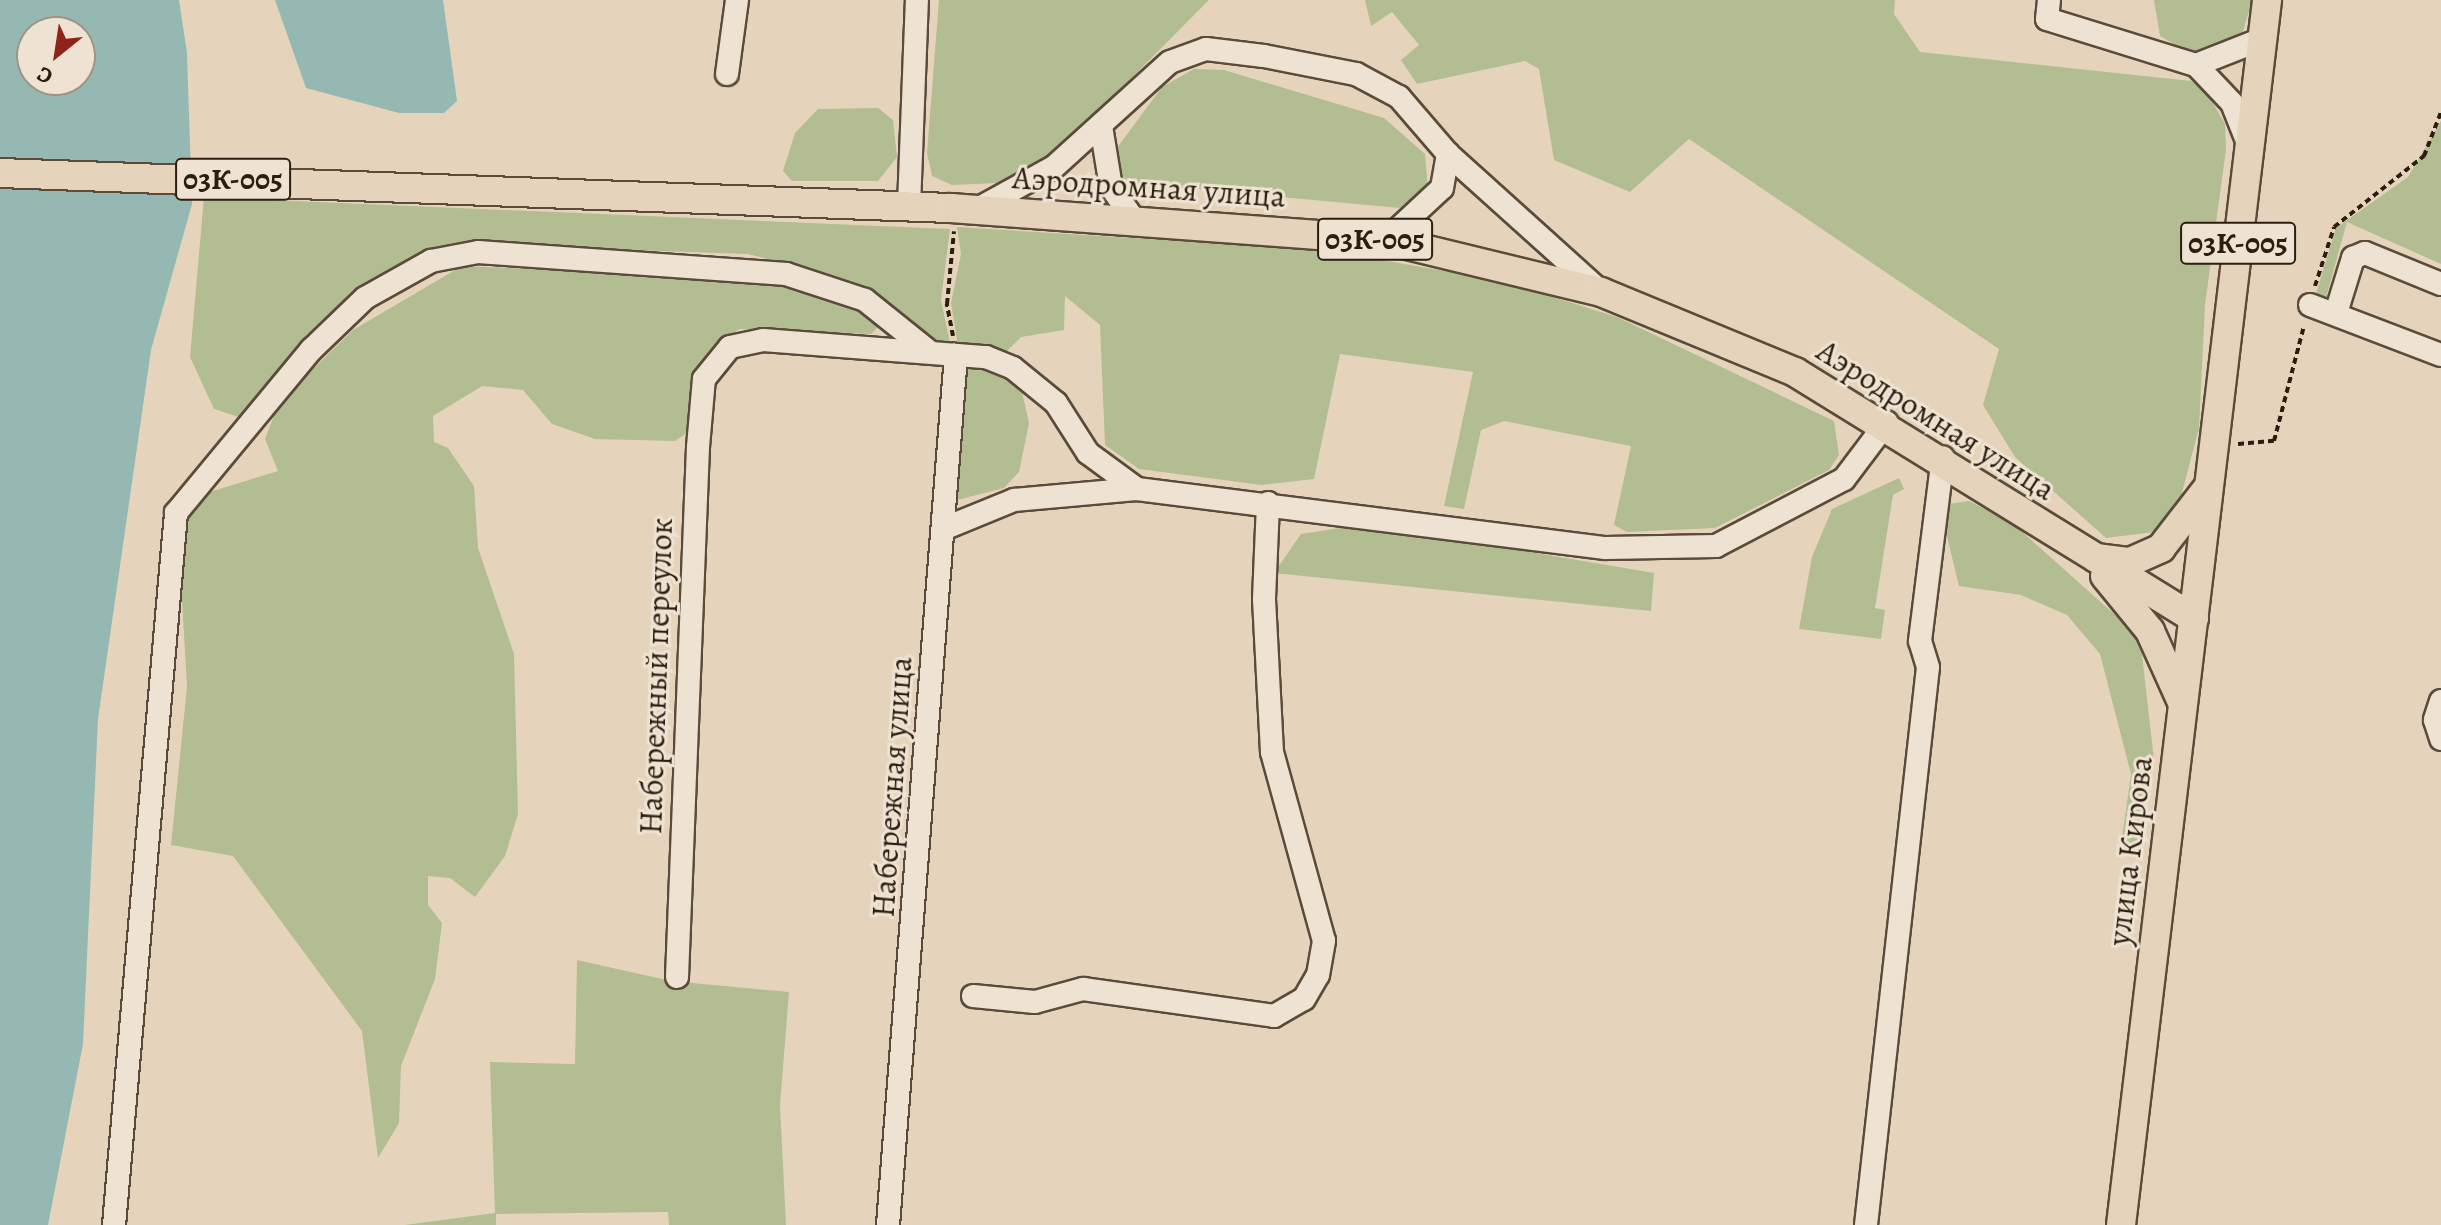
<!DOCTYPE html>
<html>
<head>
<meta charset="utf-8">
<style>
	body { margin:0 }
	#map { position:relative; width:2441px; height:1225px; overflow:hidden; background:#e5d4bb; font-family:Alegreya,serif }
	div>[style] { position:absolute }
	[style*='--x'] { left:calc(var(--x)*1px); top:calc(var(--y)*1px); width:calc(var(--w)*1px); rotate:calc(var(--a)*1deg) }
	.green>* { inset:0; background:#b2bd92 }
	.water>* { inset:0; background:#96b8b2 }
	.path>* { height:4px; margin-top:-2px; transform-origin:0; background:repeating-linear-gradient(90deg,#2c1d0f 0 6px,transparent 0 10px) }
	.roads { filter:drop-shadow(2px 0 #5a4b3a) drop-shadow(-2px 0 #5a4b3a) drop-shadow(0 2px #5a4b3a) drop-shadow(0 -2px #5a4b3a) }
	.minor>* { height:22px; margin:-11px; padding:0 11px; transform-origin:11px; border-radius:11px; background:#eee3d3 }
	.major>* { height:28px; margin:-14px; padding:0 14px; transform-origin:14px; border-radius:14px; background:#e5d4bb }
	span { translate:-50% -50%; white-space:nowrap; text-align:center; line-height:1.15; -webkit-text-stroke:6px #eee3d3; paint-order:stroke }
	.shield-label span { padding:2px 6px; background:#eee3d3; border:2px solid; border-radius:6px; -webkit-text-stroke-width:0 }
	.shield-label { font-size:30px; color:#2c1d0f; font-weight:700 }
	.street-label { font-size:32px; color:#2c1d0f }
	.north { position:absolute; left:16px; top:16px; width:80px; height:80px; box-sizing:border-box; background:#eee3d3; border:2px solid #a09485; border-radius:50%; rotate:210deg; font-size:22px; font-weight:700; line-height:32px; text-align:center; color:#2c1d0f }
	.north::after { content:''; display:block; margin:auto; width:28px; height:36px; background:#8f2418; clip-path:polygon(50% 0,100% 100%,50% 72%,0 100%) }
</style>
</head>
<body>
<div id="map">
	<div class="green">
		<div style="clip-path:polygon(939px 0,1209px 0,1049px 161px,997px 183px,952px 185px,932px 176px,927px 153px)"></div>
		<div style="clip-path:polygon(1365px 0,1895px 0,1894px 14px,1920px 52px,2191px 81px,2205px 89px,2225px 124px,2226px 149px,2205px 305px,2199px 428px,2180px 500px,2154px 532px,2106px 538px,2015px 457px,1983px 405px,1999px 349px,1689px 139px,1630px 192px,1554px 160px,1539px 69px,1525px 61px,1417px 84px,1401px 60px,1419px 45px,1392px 12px,1371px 26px)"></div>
		<div style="clip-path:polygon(2154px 0,2252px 0,2242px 35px,2192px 54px,2160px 36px)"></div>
		<div style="clip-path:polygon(1194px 69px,1224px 70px,1384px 118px,1425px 154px,1428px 190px,1400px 208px,1120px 182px,1111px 156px,1162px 87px)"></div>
		<div style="clip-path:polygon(878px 108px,893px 120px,897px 157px,878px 181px,792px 181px,783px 171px,795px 133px,818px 109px)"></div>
		<div style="clip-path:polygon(2441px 121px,2441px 264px,2347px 222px,2324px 305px,2315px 297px,2336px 228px,2408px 177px)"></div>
		<div style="clip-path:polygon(204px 197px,950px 229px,941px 300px,950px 343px,924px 339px,835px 276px,748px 254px,488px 245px,357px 294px,307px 334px,245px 419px,214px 409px,190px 357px)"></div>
		<div style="clip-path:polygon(957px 227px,1324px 250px,1502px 281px,1617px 317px,1834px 421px,1839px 455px,1829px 470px,1715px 528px,1627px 532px,1614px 525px,1631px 446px,1504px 421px,1481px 430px,1464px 509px,1444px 506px,1473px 372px,1340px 354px,1314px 479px,1262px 485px,1139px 469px,1105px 445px,1100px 325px,1065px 296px,1064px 330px,1021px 337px,1007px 351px,958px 345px,951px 303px,961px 254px)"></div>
		<div style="clip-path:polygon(462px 266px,781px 280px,843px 298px,880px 325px,871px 334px,739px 329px,710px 351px,691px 381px,690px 431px,675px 441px,595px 439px,552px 424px,523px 390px,482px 386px,433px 416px,434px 442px,448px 448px,474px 486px,478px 548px,514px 654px,518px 814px,505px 856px,475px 897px,450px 878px,428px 876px,428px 905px,442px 923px,435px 979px,401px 1066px,399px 1123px,378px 1158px,362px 1031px,233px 856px,171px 845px,187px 687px,180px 564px,185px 518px,200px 495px,278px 471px,265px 439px,279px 402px,353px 330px)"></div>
		<div style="clip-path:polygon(968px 359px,1020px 383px,1029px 423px,1019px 472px,1004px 488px,957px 500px)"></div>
		<div style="clip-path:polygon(1899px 478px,1904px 489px,1893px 495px,1875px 608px,1885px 610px,1881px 639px,1799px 629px,1812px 557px,1832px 509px)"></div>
		<div style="clip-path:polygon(1969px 501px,2012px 523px,2140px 637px,2154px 760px,2134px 855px,2120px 852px,2131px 774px,2100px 654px,2067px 615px,2021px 595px,1959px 586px,1943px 520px,1949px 504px)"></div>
		<div style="clip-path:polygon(1366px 524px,1654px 573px,1651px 611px,1274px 573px,1301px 534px)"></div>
		<div style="clip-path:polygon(577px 960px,671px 981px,789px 992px,780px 1105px,786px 1225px,669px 1225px,668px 1212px,496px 1214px,496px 1225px,405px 1225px,495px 1213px,490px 1062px,575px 1064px)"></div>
	</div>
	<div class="water">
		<div style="clip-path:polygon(evenodd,0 0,179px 0,187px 53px,192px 204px,151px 350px,98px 719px,83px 1044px,48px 1225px,0 1225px,0 0,32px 32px,80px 32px,80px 80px,32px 80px,32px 32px)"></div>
		<div style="clip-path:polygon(275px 0,443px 0,457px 101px,444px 113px,399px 113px,306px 88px)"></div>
	</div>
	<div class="path">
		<div style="--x:2315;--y:286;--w:62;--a:-72.1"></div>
		<div style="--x:2334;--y:227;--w:115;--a:-38.3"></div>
		<div style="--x:2424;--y:156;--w:47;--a:-68.9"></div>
		<div style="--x:953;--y:336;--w:33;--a:-101"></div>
		<div style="--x:947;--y:304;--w:73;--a:-84.5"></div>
		<div style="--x:2238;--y:444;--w:36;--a:-5"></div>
		<div style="--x:2274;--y:441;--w:119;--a:-75.4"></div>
	</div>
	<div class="roads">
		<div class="minor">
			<div style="--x:2049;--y:0;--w:19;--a:96"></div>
			<div style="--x:2047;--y:19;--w:156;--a:17.2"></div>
			<div style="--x:2196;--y:65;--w:71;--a:-21.5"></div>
			<div style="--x:2196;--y:65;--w:52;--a:46.5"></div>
			<div style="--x:2232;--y:103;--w:46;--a:68.4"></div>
			<div style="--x:727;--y:74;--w:75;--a:-82.3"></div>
			<div style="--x:1101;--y:126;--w:62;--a:80.7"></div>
			<div style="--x:1111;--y:187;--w:38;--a:55"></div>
			<div style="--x:909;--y:206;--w:206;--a:-87.8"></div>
			<div style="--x:976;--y:210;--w:89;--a:-28.9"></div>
			<div style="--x:1054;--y:167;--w:156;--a:-42.2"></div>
			<div style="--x:1170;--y:62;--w:38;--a:-20"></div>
			<div style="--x:1206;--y:49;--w:58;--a:6.9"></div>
			<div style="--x:1264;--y:56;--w:94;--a:11.1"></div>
			<div style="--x:1356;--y:74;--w:49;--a:28.1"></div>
			<div style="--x:1399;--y:97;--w:75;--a:49.3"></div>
			<div style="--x:1448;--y:154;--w:206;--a:42"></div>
			<div style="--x:1386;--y:240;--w:76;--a:-42.9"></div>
			<div style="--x:1442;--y:188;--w:35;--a:-80"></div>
			<div style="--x:2310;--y:305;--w:140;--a:20.9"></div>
			<div style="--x:2336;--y:313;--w:58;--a:-72.8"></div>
			<div style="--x:2353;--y:258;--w:13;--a:-23"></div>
			<div style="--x:2365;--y:253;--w:82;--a:22.2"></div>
			<div style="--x:943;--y:529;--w:77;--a:-22.2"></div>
			<div style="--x:1014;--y:500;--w:123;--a:-5.1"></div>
			<div style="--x:2441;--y:701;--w:20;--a:108"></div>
			<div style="--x:2435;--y:720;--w:20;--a:72"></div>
			<div style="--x:677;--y:977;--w:530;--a:-87.73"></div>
			<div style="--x:698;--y:447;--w:68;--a:-85"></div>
			<div style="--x:704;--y:379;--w:41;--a:-50.9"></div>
			<div style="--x:730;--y:347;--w:34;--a:-12"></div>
			<div style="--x:763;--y:340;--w:224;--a:4.4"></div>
			<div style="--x:986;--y:357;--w:29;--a:22"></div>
			<div style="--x:1013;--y:368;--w:55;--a:39.1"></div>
			<div style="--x:1056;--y:403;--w:59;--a:57.4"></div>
			<div style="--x:1088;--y:453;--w:61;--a:36.3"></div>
			<div style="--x:1137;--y:489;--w:472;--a:7.2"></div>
			<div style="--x:1605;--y:548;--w:111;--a:-1"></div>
			<div style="--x:1716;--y:546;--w:144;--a:-27.6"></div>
			<div style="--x:1844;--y:479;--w:71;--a:-53"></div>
			<div style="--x:973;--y:996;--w:62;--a:5.5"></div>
			<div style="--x:1035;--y:1002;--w:50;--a:-15.2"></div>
			<div style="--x:1083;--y:989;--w:193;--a:8"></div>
			<div style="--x:1274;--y:1016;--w:34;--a:-30"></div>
			<div style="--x:1304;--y:999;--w:28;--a:-60"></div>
			<div style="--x:1318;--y:975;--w:35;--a:-80"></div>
			<div style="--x:1324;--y:941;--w:196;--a:-105.4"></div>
			<div style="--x:1272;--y:752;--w:153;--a:-93"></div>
			<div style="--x:1264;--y:599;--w:96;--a:-87.6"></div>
			<div style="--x:114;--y:1225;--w:715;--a:-85.02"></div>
			<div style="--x:176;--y:513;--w:212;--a:-50.4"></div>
			<div style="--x:311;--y:350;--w:75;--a:-43.9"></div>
			<div style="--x:365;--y:298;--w:76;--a:-29.3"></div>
			<div style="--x:431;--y:261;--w:48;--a:-10.8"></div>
			<div style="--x:478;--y:252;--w:309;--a:4.1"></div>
			<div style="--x:786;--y:274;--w:83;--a:18.2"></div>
			<div style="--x:865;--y:300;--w:83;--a:38.7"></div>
			<div style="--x:888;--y:1225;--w:873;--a:-85.53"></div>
			<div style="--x:1866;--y:1225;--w:561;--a:-83.66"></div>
			<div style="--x:1928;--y:667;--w:27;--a:-107"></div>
			<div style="--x:1920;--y:641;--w:185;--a:-82.9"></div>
		</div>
		<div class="major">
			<div style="--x:0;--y:173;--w:952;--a:2.11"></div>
			<div style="--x:951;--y:208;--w:436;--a:4.2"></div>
			<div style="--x:1386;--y:240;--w:221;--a:13.6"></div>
			<div style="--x:1601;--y:292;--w:210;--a:22.4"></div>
			<div style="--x:1795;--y:372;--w:469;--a:31.7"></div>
			<div style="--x:2096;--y:558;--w:34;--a:7"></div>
			<div style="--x:2130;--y:562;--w:34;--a:-24"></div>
			<div style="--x:2161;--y:548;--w:73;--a:-52.2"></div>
			<div style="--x:2105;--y:576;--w:71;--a:50.7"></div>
			<div style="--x:2150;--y:631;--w:76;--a:65.8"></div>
			<div style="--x:2121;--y:1225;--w:1234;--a:-83.2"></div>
		</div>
	</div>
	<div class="shield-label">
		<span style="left:233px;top:179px">03К-005</span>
		<span style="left:1375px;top:239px">03К-005</span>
		<span style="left:2238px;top:243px">03К-005</span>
	</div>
	<div class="street-label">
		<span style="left:1149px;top:187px;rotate:4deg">Аэродромная улица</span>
		<span style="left:1936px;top:420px;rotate:32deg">Аэродромная улица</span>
		<span style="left:656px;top:676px;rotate:-88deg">Набережный переулок</span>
		<span style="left:892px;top:787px;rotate:-86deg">Набережная улица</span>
		<span style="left:2130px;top:851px;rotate:-83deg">улица Кирова</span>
	</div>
	<div class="north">С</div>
</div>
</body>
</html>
